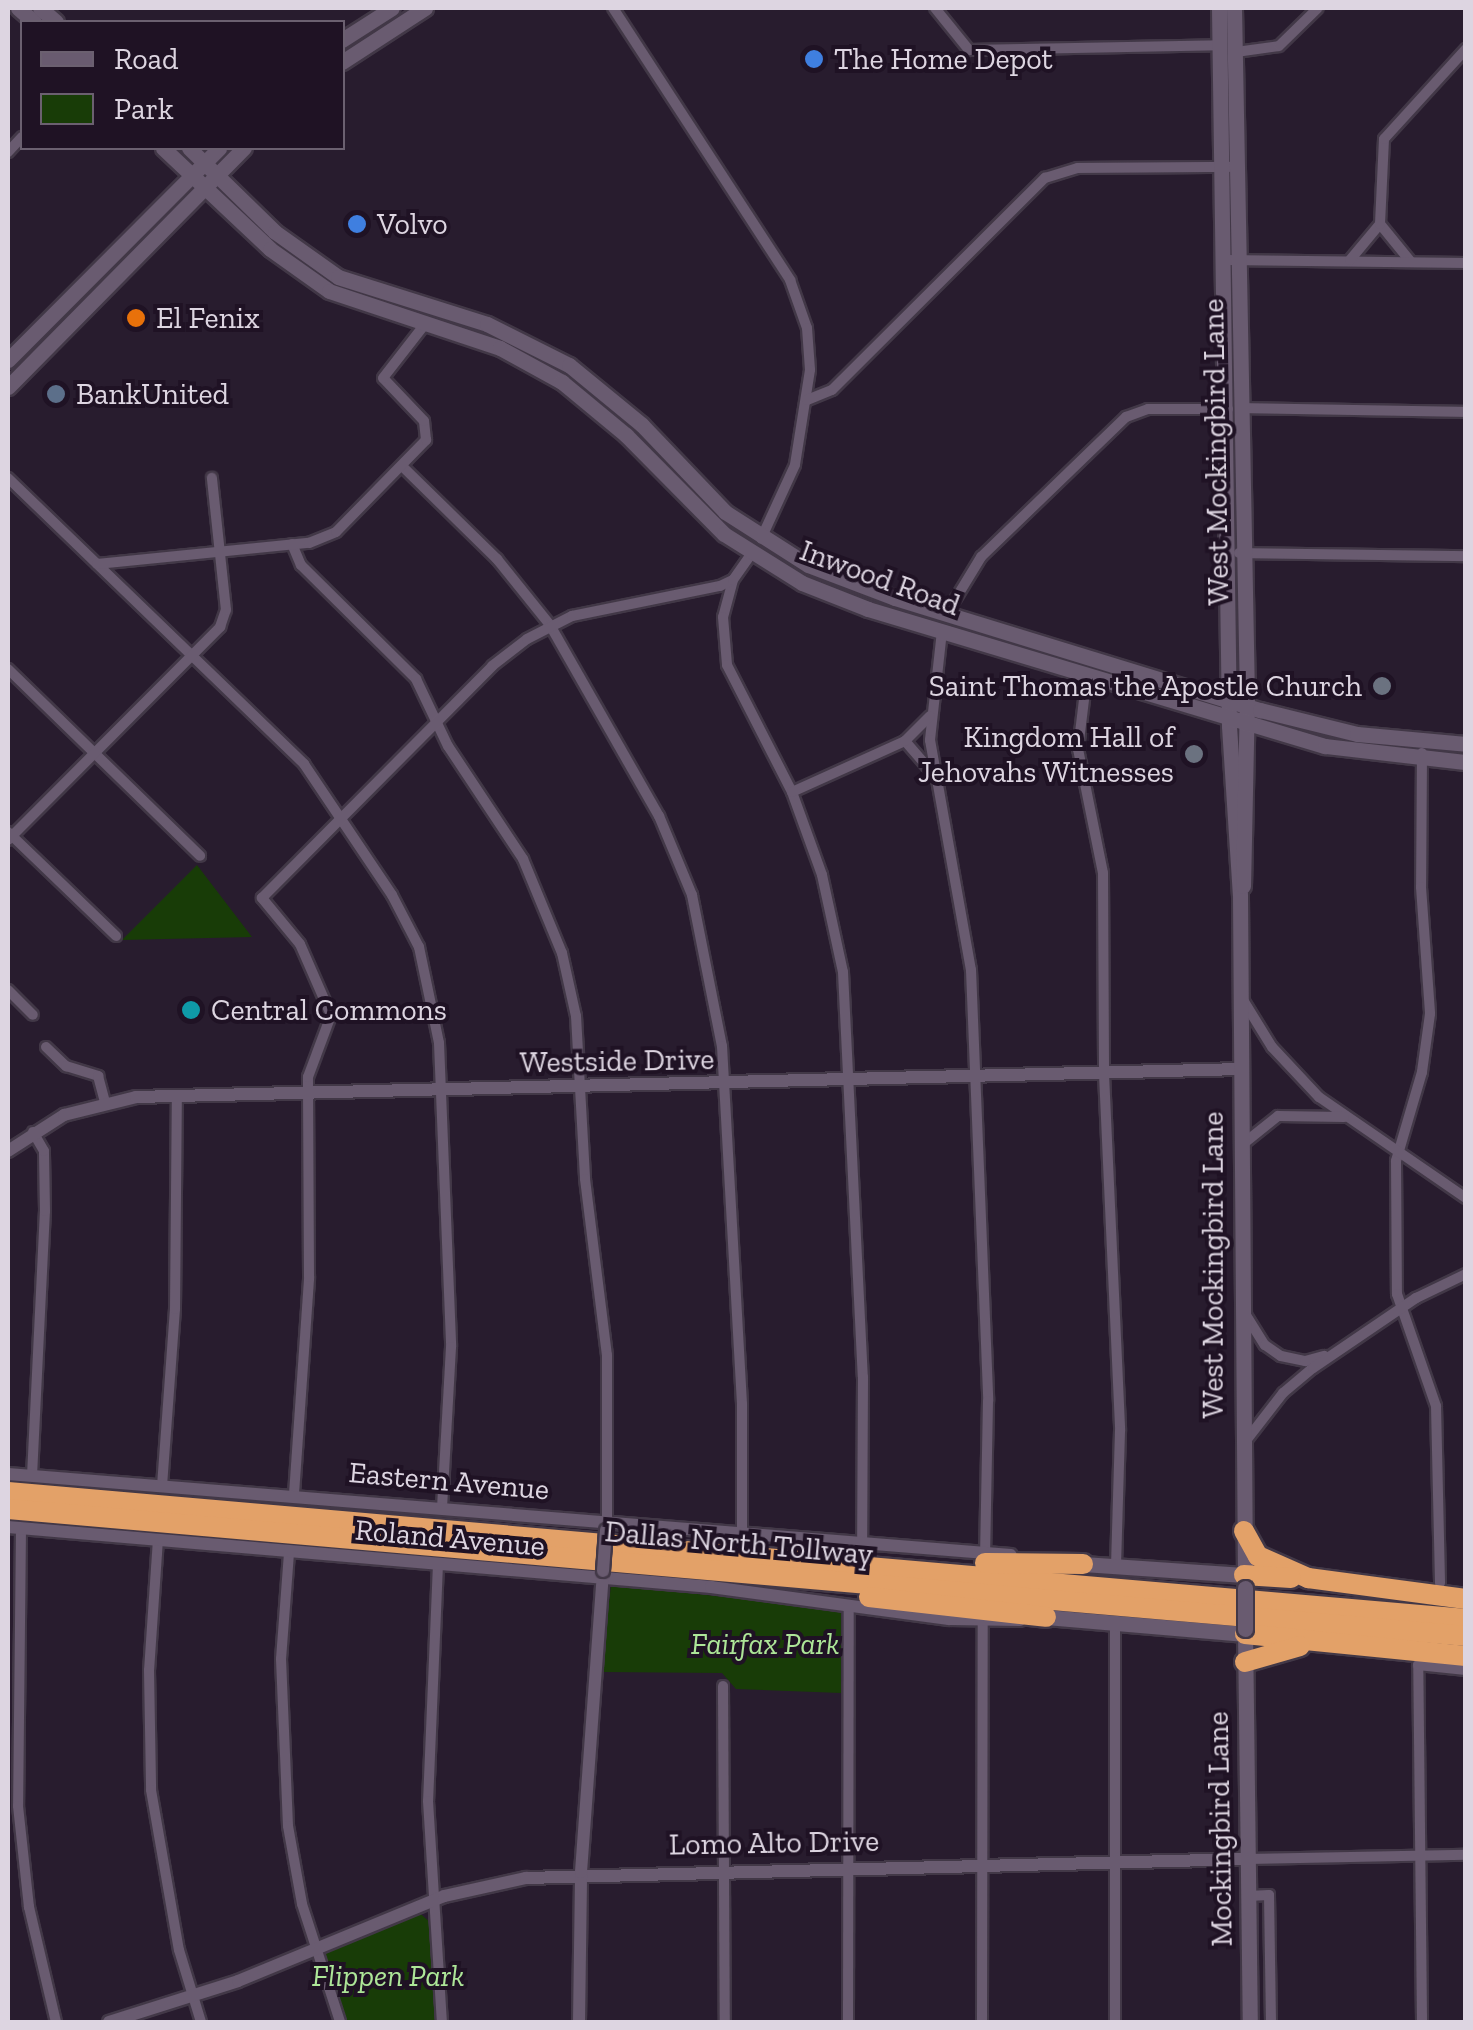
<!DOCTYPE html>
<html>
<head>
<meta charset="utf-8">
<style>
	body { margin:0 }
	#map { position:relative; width:1473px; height:2030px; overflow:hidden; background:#281c2e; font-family:"Zilla Slab",serif }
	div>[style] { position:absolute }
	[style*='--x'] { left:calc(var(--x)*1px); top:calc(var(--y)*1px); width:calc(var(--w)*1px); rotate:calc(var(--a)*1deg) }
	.green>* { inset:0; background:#183c07 }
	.roads { filter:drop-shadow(2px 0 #423847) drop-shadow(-2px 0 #423847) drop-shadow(0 2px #423847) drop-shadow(0 -2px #423847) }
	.minor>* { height:10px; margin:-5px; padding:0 5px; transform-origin:5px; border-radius:5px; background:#695b70 }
	.tertiary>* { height:12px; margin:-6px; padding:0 6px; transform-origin:6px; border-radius:6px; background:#695b70 }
	.secondary>* { height:15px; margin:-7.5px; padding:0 7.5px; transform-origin:7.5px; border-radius:7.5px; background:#695b70 }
	.motorway>* { height:20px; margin:-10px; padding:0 10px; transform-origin:10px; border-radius:10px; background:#e3a168 }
	.bridges { filter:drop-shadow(2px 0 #423847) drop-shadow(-2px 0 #423847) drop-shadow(0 2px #423847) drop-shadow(0 -2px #423847) }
	.tertiary-bridge>* { height:12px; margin:-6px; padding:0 6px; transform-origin:6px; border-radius:6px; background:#695b70 }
	.secondary-bridge>* { height:15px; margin:-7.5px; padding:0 7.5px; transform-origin:7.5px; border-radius:7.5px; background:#695b70 }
	.dots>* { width:28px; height:28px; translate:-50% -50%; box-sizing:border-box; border:5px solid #1f1224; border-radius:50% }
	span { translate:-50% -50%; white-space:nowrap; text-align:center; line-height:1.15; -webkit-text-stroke:8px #1f1224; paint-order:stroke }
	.poi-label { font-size:30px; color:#ddd5e1 }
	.left { translate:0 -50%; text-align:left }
	.right { translate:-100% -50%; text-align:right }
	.street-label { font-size:30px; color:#ddd5e1 }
	.park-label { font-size:30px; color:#ade698; font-style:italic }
	.frame { position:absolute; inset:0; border:10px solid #ddd5e1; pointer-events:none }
	.legend { position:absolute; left:20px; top:20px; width:325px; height:130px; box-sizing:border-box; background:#1f1224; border:2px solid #6b6070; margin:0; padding:12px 18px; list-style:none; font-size:30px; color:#ddd5e1 }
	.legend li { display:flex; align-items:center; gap:20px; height:50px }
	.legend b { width:50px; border:2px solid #6b6070 }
</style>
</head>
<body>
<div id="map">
	<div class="green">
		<div style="clip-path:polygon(197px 865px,252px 937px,122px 940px)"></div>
		<div style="clip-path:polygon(611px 1585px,841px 1609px,841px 1693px,736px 1689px,722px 1673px,601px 1672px)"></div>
		<div style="clip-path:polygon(417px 1911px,430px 1922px,436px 2022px,343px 2022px,324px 1953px)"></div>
	</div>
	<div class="roads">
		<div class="minor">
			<div style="--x:613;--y:8;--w:325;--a:56.9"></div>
			<div style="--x:790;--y:280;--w:51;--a:70.5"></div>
			<div style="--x:807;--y:328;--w:42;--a:85.9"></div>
			<div style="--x:810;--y:370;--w:96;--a:99"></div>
			<div style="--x:795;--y:465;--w:81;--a:114.7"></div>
			<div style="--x:935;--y:8;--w:54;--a:51"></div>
			<div style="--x:969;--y:50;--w:251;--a:-1.1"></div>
			<div style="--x:1236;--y:52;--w:43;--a:-7.9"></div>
			<div style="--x:1279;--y:46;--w:54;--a:-44.3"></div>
			<div style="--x:8;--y:152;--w:21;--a:-47"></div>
			<div style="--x:1380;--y:224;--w:49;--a:50.8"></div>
			<div style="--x:1226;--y:260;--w:240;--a:0.7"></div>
			<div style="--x:1350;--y:260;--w:47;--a:-50.2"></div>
			<div style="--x:1380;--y:224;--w:85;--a:-87.3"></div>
			<div style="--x:1384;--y:139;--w:122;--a:-47.7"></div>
			<div style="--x:807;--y:400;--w:27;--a:-22"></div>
			<div style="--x:832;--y:390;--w:301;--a:-44.9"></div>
			<div style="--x:1045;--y:178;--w:34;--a:-17"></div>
			<div style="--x:1078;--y:168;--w:161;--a:-0.4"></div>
			<div style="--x:1242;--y:408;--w:224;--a:1"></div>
			<div style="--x:402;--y:466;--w:133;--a:44.4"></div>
			<div style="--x:497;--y:559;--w:85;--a:51.2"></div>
			<div style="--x:550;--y:625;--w:220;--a:60.3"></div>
			<div style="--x:659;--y:816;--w:86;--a:67.3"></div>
			<div style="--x:692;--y:895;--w:154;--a:78.8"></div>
			<div style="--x:722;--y:1046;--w:359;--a:86.8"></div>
			<div style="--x:742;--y:1404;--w:132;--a:90"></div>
			<div style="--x:8;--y:478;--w:412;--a:44"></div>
			<div style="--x:304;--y:764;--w:158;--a:56.1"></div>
			<div style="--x:392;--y:895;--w:59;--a:62.6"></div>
			<div style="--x:419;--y:947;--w:98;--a:78.2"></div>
			<div style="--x:439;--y:1043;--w:304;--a:87.7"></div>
			<div style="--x:451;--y:1347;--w:162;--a:93.2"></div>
			<div style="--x:292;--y:544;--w:23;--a:67"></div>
			<div style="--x:301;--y:565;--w:162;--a:44.7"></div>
			<div style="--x:416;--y:679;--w:74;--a:64.5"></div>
			<div style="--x:448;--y:746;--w:136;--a:56.4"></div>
			<div style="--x:523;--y:859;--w:102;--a:67.5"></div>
			<div style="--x:562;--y:953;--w:65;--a:77.5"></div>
			<div style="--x:576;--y:1016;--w:163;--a:86.8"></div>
			<div style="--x:585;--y:1179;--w:177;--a:82.9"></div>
			<div style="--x:607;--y:1355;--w:169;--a:90"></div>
			<div style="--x:1239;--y:553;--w:227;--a:0.8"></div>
			<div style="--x:97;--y:564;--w:213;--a:-5.7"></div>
			<div style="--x:309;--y:543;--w:29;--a:-22"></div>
			<div style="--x:336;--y:532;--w:129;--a:-45.6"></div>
			<div style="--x:426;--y:440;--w:19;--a:-96"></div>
			<div style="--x:424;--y:421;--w:59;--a:-133.6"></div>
			<div style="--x:383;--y:378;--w:68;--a:-52.1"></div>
			<div style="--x:733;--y:580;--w:38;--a:105"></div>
			<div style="--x:723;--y:617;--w:48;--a:85.2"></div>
			<div style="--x:727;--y:665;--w:143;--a:62.9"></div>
			<div style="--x:792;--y:792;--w:88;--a:70.1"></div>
			<div style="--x:822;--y:875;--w:99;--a:77.8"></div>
			<div style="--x:843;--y:972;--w:405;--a:87.2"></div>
			<div style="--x:863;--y:1377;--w:169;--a:90.3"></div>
			<div style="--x:947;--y:613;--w:66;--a:-58.7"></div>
			<div style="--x:981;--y:557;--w:202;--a:-44"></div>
			<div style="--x:1126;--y:417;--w:23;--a:-20"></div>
			<div style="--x:1148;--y:409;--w:80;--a:0"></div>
			<div style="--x:942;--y:631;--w:110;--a:96.3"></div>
			<div style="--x:930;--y:740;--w:234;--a:79.9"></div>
			<div style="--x:971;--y:970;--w:431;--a:87.7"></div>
			<div style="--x:988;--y:1401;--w:151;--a:91.1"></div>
			<div style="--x:8;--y:669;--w:268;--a:44.2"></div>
			<div style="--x:1087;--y:675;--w:75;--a:96.9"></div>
			<div style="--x:1078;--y:749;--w:126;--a:78.6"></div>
			<div style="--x:1103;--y:873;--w:201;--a:89.7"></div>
			<div style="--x:1104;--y:1074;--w:357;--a:87.4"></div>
			<div style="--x:1120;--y:1431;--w:137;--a:91.7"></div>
			<div style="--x:905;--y:741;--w:38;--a:49"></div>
			<div style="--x:1422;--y:753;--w:134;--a:90.4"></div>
			<div style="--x:1421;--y:887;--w:127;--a:85.9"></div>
			<div style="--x:1430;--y:1014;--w:59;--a:97.9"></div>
			<div style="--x:1422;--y:1072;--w:93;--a:106.3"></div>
			<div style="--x:1396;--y:1161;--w:133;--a:89.6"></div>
			<div style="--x:1397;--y:1294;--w:119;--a:70.8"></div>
			<div style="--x:1436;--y:1406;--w:177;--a:88.7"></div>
			<div style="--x:792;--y:792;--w:124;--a:-24.3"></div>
			<div style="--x:905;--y:741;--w:35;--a:-45"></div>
			<div style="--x:8;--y:832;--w:150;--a:43.9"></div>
			<div style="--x:8;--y:840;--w:301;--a:-45.1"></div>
			<div style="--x:220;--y:627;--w:18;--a:-71"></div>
			<div style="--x:226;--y:610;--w:133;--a:-96.1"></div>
			<div style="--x:8;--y:990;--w:35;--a:45"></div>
			<div style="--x:1243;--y:1000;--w:55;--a:58.3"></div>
			<div style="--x:1272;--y:1047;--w:69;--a:46.8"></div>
			<div style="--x:1319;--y:1097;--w:178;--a:34.5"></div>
			<div style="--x:46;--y:1047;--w:28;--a:44"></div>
			<div style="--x:66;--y:1066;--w:34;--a:17"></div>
			<div style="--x:98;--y:1076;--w:27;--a:75"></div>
			<div style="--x:1243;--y:1144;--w:45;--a:-38.7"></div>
			<div style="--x:1278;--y:1116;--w:66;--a:0.9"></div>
			<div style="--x:1244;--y:1312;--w:39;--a:58"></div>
			<div style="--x:1265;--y:1345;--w:19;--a:35"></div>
			<div style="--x:1281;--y:1356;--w:25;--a:12"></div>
			<div style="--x:1305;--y:1361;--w:20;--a:-15"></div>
			<div style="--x:1245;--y:1442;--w:62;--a:-52.2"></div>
			<div style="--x:1283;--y:1393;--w:39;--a:-40"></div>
			<div style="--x:1313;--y:1368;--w:125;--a:-34.2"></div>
			<div style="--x:1416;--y:1298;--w:55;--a:-25.6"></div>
			<div style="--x:32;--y:1476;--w:265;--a:-87.2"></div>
			<div style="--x:45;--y:1211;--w:60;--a:-91"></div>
			<div style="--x:44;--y:1151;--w:22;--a:-120"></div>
			<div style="--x:162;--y:1486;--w:177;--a:-85.8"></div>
			<div style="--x:175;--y:1309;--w:214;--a:-89.5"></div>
			<div style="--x:294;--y:1494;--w:218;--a:-86"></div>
			<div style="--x:309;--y:1277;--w:200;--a:-90.3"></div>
			<div style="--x:308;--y:1077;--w:66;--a:-69.6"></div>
			<div style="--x:331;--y:1015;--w:77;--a:-113.6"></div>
			<div style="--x:300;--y:944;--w:60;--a:-129.6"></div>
			<div style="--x:262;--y:898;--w:327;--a:-45.2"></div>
			<div style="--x:492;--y:666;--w:44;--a:-37.6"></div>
			<div style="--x:527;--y:639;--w:51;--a:-27.1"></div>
			<div style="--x:572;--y:616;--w:151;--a:-11.5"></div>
			<div style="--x:720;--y:586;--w:14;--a:-25"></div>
			<div style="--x:733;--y:580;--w:32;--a:-55"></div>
			<div style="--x:21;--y:1528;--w:278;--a:90.6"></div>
			<div style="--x:18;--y:1806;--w:102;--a:83.8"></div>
			<div style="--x:29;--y:1907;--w:118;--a:76.8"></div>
			<div style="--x:158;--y:1539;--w:131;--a:93.9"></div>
			<div style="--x:149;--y:1670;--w:120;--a:89"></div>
			<div style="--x:151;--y:1790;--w:162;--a:80.1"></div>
			<div style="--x:179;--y:1950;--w:75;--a:73"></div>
			<div style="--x:289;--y:1553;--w:106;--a:94.3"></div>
			<div style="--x:281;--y:1659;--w:167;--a:87.6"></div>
			<div style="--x:288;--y:1826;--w:79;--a:79.8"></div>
			<div style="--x:302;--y:1904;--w:124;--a:72.1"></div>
			<div style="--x:438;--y:1564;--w:237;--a:92.4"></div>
			<div style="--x:428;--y:1801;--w:221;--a:86.4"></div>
			<div style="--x:1115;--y:1624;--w:398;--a:90"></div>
			<div style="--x:723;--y:1686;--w:336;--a:89.7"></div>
			<div style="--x:1248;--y:1859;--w:218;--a:-1.1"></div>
			<div style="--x:1248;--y:1896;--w:21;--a:-3"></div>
			<div style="--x:1269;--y:1895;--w:127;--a:89.1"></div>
			<div style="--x:848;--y:2022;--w:417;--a:-89.9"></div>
			<div style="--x:982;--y:2022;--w:400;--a:-89.9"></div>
			<div style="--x:1422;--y:2022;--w:357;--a:-90.6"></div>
			<div style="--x:1418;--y:1665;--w:48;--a:5.9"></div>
		</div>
		<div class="tertiary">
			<div style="--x:8;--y:1151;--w:67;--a:-32.7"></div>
			<div style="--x:64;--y:1115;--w:74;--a:-14"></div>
			<div style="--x:136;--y:1097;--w:1104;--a:-1.45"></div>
			<div style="--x:8;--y:1474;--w:1006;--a:4.62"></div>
			<div style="--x:8;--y:1527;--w:706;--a:4.88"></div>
			<div style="--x:711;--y:1587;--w:240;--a:7.7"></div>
			<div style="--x:949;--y:1619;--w:71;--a:0.8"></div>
			<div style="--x:109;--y:2022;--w:135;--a:-17.6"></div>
			<div style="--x:238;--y:1981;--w:223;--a:-22.4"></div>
			<div style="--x:444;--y:1896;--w:84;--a:-12.4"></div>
			<div style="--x:526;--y:1878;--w:722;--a:-1.51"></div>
			<div style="--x:579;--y:2022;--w:150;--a:-89.2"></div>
			<div style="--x:581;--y:1872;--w:302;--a:-85.8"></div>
		</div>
		<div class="secondary">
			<div style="--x:18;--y:8;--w:21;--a:41"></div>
			<div style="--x:40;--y:8;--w:21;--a:41"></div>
			<div style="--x:1219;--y:8;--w:718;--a:89.2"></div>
			<div style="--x:1229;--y:726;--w:169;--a:86.3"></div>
			<div style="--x:1240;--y:895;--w:689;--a:89.58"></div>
			<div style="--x:1234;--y:8;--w:688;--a:88.92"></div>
			<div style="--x:1247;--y:696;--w:190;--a:91.2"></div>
			<div style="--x:342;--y:40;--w:59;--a:-32.6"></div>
			<div style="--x:342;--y:62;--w:99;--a:-33"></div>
			<div style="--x:163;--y:148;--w:147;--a:43.3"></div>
			<div style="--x:270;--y:249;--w:72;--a:35.4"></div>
			<div style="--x:329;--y:291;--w:180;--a:18.4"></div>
			<div style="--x:500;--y:348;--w:71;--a:28.7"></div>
			<div style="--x:562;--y:382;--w:83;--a:39.6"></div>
			<div style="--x:626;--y:435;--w:139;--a:45.3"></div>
			<div style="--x:724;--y:534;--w:92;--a:32.1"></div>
			<div style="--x:802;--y:583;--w:71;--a:21.5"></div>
			<div style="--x:868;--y:609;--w:477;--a:16.7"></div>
			<div style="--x:1325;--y:746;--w:142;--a:6.5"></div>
			<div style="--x:189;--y:148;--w:120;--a:44.3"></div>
			<div style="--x:275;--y:232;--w:77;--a:35.5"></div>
			<div style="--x:338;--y:277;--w:156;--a:17.5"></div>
			<div style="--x:487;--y:324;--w:92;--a:26.6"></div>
			<div style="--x:569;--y:365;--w:94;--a:39.4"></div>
			<div style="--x:642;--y:425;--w:120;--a:46.3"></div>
			<div style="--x:725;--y:512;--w:98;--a:32.6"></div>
			<div style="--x:808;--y:565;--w:93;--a:20.8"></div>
			<div style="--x:895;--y:598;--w:382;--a:17.1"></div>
			<div style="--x:1260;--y:710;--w:100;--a:13.9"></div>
			<div style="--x:1357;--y:734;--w:109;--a:5.2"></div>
			<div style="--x:8;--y:360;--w:299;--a:-45.1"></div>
			<div style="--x:8;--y:387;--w:336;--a:-45.4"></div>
			<div style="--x:1083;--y:1564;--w:161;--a:3.9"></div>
			<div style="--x:1046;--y:1617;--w:200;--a:4.9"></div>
			<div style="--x:1245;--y:1629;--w:393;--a:89.3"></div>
		</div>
		<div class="motorway">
			<div style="--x:8;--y:1492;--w:1464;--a:4.98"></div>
			<div style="--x:8;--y:1509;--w:1464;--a:4.98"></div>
			<div style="--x:1244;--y:1531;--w:29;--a:61"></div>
			<div style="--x:1258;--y:1556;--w:55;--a:23.7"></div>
			<div style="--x:1308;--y:1578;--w:159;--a:7.6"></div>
			<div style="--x:985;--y:1563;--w:98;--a:0.6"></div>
			<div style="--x:1244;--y:1575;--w:47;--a:3.7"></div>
			<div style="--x:869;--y:1597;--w:178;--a:6.4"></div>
			<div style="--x:1245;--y:1634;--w:222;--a:5.7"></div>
			<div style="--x:1245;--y:1662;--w:57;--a:-16.2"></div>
		</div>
	</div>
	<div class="bridges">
		<div class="tertiary-bridge">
			<div style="--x:603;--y:1571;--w:41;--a:-85.8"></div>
		</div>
		<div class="secondary-bridge">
			<div style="--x:1245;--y:1588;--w:41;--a:90"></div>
		</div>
	</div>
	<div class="dots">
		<div style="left:814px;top:59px;background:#3f7fe0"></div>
		<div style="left:357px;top:224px;background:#3f7fe0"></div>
		<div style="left:136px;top:318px;background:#e8710a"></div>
		<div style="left:56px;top:394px;background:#5c6f8a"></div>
		<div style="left:1382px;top:686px;background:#6b7280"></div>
		<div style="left:1194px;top:754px;background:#6b7280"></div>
		<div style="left:191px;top:1010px;background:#0f9aa8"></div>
	</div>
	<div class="poi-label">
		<span class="left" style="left:834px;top:59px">The Home Depot</span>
		<span class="left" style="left:377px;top:224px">Volvo</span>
		<span class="left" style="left:156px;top:318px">El Fenix</span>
		<span class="left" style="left:76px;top:394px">BankUnited</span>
		<span class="right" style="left:1362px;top:686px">Saint Thomas the Apostle Church</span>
		<span class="right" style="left:1174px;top:754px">Kingdom Hall of<br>Jehovahs Witnesses</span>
		<span class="left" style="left:211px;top:1010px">Central Commons</span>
	</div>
	<div class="street-label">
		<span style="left:1216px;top:452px;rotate:-91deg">West Mockingbird Lane</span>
		<span style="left:880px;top:578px;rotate:20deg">Inwood Road</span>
		<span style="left:617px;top:1061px;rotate:-1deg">Westside Drive</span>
		<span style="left:1213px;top:1265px;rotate:-90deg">West Mockingbird Lane</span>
		<span style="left:449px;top:1481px;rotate:5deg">Eastern Avenue</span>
		<span style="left:450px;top:1538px;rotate:5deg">Roland Avenue</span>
		<span style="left:739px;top:1543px;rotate:5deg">Dallas North Tollway</span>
		<span style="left:1220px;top:1829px;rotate:-91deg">Mockingbird Lane</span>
		<span style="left:774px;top:1843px;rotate:-1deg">Lomo Alto Drive</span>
	</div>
	<div class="park-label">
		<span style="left:765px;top:1644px">Fairfax Park</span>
		<span style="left:388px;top:1976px">Flippen Park</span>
	</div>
	<div class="frame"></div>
	<ul class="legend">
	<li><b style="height:12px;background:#695b70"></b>Road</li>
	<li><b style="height:28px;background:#183c07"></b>Park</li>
	</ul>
</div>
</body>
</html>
